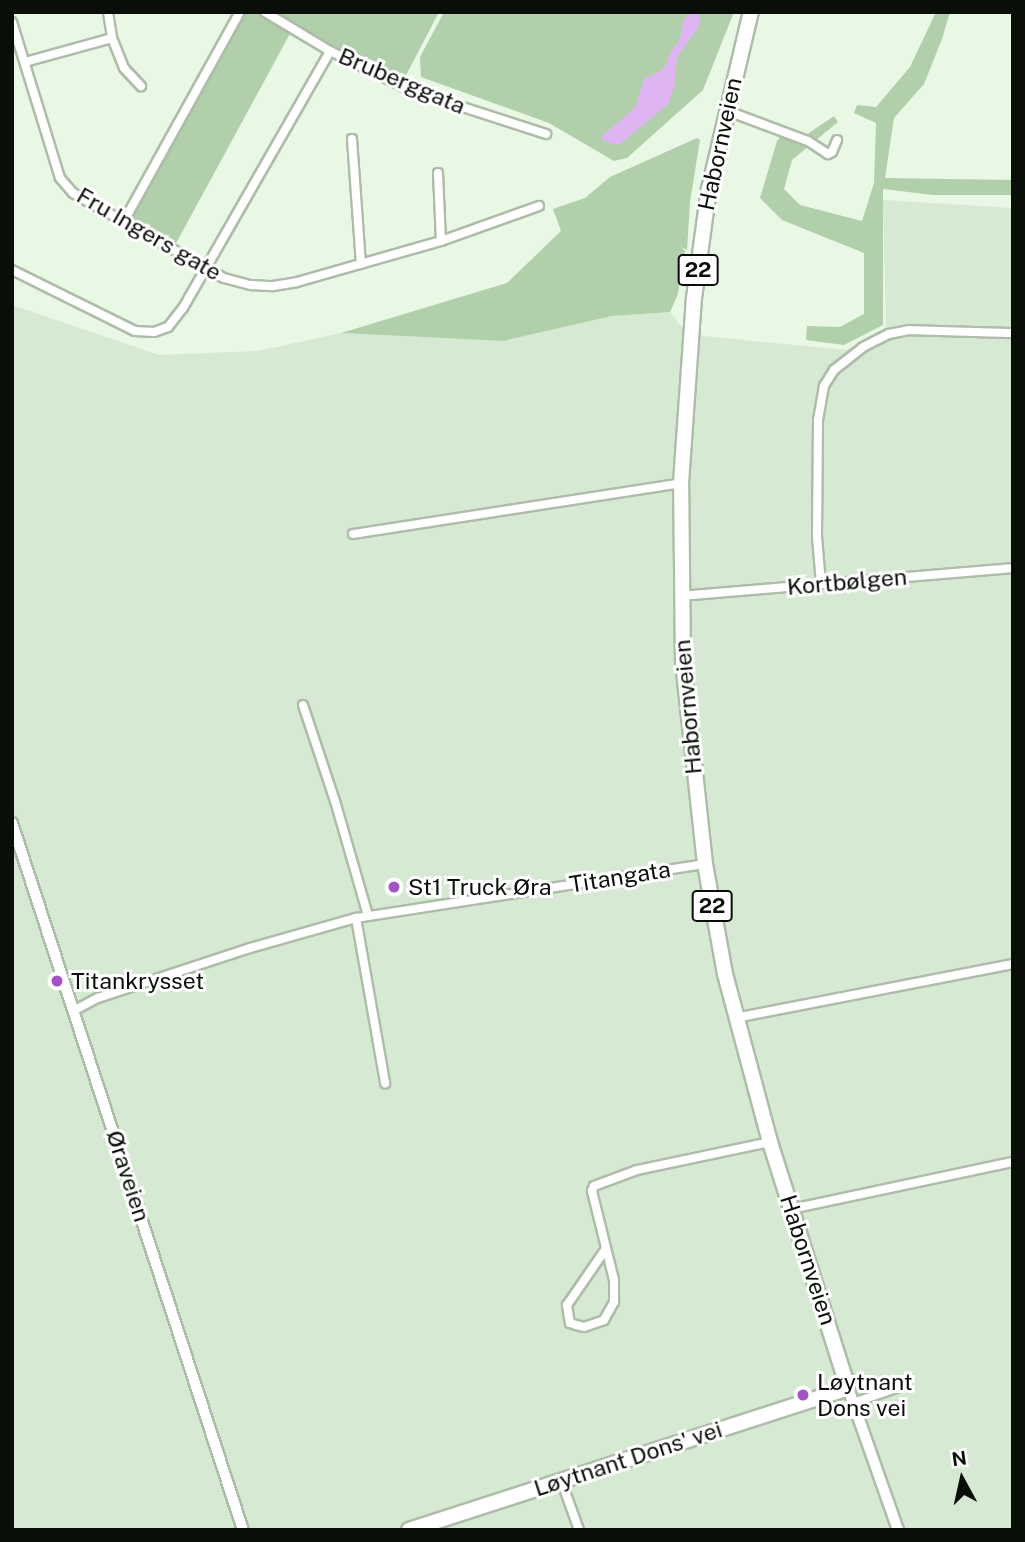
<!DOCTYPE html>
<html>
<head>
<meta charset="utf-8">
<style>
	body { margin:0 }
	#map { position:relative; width:1025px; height:1542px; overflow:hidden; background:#e9f8e5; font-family:"Public Sans",sans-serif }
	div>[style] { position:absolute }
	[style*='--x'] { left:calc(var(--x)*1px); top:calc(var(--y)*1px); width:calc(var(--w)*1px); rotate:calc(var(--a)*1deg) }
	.built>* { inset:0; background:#d6e9d2 }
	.green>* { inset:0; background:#b1cfaa }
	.water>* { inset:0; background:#dfb4f3 }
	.roads { filter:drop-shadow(2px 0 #aebcaa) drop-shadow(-2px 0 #aebcaa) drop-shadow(0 2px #aebcaa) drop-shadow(0 -2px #aebcaa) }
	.minor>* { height:8px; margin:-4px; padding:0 4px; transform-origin:4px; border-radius:4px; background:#fff }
	.tertiary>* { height:10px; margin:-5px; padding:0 5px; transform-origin:5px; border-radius:5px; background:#fff }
	.trunk>* { height:14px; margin:-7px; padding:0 7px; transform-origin:7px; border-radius:7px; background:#fff }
	.dots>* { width:19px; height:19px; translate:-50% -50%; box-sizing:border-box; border:4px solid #fff; border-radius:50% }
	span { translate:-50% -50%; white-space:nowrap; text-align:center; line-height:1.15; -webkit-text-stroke:6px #fff; paint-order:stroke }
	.shield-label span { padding:2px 5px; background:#fff; border:2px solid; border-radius:5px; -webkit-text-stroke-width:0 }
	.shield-label { font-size:21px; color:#0a0e09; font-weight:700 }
	.street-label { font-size:23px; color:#0a0e09 }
	.poi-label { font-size:23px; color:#0a0e09 }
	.left { translate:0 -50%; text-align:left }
	.frame { position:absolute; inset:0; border:14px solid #0a0e09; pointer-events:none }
	.north { position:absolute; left:927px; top:1444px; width:70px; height:70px; -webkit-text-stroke:5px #fff; paint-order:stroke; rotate:352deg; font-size:19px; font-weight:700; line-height:28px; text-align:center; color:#0a0e09 }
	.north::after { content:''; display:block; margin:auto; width:24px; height:32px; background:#0a0e09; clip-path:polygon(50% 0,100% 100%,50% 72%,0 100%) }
</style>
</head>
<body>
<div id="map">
	<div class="built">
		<div style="clip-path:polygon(883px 200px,1013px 208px,1013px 1530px,12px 1530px,12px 305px,159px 355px,258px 351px,341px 333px,503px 341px,612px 316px,670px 312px,685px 331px,703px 336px,846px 350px,886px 329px)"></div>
	</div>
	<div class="green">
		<div style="clip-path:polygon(242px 12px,263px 12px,292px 30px,174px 247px,126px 220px)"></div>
		<div style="clip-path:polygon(273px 12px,439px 12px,403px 81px,331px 47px)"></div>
		<div style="clip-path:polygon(444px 12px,734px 12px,703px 90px,627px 158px,614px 161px,549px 123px,421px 77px,420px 57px)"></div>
		<div style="clip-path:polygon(936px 12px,950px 12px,942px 39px,924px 84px,894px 118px,885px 178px,1013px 180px,1013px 195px,933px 195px,883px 189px,883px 325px,844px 345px,806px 340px,807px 326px,840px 327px,864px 314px,864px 253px,782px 220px,760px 198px,777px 141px,786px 129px,806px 135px,834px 116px,838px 122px,792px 160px,784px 189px,800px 205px,862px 221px,874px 183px,876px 123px,854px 113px,857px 105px,876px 107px,910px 67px)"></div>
		<div style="clip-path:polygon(697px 138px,700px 140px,690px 202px,687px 250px,681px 247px,685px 251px,678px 294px,670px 312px,612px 316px,503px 341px,341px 333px,507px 283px,561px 231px,553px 209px,585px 198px,610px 177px)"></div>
	</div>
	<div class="water">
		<div style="clip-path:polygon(692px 12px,699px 12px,700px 19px,698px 28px,677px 57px,674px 88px,668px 104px,619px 145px,603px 141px,602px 136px,635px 108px,644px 79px,664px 69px,671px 51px,679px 41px,684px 20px)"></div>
	</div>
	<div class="roads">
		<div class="minor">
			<div style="--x:108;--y:12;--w:26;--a:81"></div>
			<div style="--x:112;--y:38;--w:32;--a:68"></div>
			<div style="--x:124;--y:68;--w:25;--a:47"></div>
			<div style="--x:265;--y:12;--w:76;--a:31"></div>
			<div style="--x:330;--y:51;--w:89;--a:26"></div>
			<div style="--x:410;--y:90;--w:143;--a:17.9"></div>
			<div style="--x:12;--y:22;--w:163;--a:72.9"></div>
			<div style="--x:60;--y:178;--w:20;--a:49"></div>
			<div style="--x:73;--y:193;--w:173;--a:29.4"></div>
			<div style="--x:224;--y:278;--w:28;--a:15"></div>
			<div style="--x:251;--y:285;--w:22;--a:3"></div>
			<div style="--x:273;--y:286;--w:24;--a:-9"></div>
			<div style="--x:297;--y:282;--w:150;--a:-15.9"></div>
			<div style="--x:441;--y:241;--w:104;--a:-19.7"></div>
			<div style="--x:25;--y:62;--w:90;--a:-15.4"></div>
			<div style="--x:725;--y:110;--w:89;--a:20.5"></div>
			<div style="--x:808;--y:141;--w:24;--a:33"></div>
			<div style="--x:828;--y:154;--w:4;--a:-27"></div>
			<div style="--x:832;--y:152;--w:13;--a:-67"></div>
			<div style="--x:352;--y:139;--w:125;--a:85.9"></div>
			<div style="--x:438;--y:173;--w:68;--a:87.5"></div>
			<div style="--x:124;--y:221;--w:239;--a:-61"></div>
			<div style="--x:12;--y:270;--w:137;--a:26.4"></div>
			<div style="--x:135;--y:331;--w:19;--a:3"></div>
			<div style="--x:154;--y:332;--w:15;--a:-20"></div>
			<div style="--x:168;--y:327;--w:24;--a:-52"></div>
			<div style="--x:183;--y:308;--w:296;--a:-60.2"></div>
			<div style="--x:353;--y:534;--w:332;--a:-8.8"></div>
			<div style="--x:821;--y:584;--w:48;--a:-94.8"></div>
			<div style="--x:817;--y:536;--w:116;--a:-89.5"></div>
			<div style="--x:818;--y:420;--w:35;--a:-80"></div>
			<div style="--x:824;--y:386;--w:19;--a:-58"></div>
			<div style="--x:834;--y:370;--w:37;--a:-38"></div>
			<div style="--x:863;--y:347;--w:29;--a:-27"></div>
			<div style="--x:889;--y:334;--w:20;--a:-11"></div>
			<div style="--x:909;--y:330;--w:104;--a:1.7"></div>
			<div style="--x:681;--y:596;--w:333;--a:-4.8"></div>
			<div style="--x:303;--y:705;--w:101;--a:71.6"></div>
			<div style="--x:335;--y:801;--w:119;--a:73.9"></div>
			<div style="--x:356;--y:918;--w:168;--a:80"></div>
			<div style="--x:75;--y:1010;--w:26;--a:-28"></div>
			<div style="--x:98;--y:998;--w:160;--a:-18.2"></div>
			<div style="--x:250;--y:948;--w:110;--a:-15.8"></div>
			<div style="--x:356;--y:918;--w:353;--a:-8.8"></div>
			<div style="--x:735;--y:1018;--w:283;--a:-11"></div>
			<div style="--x:791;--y:1209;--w:227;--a:-12"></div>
			<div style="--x:605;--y:1250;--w:67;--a:124.6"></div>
			<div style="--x:567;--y:1305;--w:18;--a:81"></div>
			<div style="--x:570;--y:1323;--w:6;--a:18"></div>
			<div style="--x:576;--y:1325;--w:8;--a:14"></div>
			<div style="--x:584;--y:1327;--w:21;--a:-19"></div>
			<div style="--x:604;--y:1320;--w:21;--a:-61"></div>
			<div style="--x:614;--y:1302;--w:22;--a:-90"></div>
			<div style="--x:614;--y:1280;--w:92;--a:-103.9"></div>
			<div style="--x:592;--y:1191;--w:5;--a:-68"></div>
			<div style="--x:594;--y:1186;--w:46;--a:-20.4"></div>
			<div style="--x:637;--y:1170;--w:136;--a:-11.9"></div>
			<div style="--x:853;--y:1403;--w:52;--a:-19.1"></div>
			<div style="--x:561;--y:1480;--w:53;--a:70.2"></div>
		</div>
		<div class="tertiary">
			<div style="--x:12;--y:823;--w:744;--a:71.91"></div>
			<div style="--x:848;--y:1388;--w:151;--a:70.6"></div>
		</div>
		<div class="trunk">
			<div style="--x:409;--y:1530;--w:461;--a:-17.9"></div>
			<div style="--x:848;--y:1388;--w:258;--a:-107.6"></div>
			<div style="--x:770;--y:1142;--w:174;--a:-105"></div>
			<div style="--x:725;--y:974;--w:112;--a:-100.3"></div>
			<div style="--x:705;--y:864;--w:202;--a:-96.2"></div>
			<div style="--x:683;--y:663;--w:180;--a:-90.6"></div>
			<div style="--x:681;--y:483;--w:185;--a:-86"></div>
			<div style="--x:694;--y:298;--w:110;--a:-82.2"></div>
			<div style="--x:709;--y:189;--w:182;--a:-76.7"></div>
		</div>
	</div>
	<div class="dots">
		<div style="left:394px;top:887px;background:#a353c3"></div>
		<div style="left:57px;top:981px;background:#a353c3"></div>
		<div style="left:803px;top:1395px;background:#a353c3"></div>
	</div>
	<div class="shield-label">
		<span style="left:698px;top:270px">22</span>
		<span style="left:712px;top:906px">22</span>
	</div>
	<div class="street-label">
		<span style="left:402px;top:81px;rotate:23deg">Bruberggata</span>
		<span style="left:720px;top:144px;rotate:-78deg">Habornveien</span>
		<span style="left:149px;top:234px;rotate:30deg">Fru Ingers gate</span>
		<span style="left:847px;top:582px;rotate:-5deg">Kortbølgen</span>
		<span style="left:688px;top:707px;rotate:-95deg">Habornveien</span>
		<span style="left:620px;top:877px;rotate:-9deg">Titangata</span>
		<span style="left:128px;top:1176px;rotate:72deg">Øraveien</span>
		<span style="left:808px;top:1260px;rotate:72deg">Habornveien</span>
		<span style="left:628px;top:1459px;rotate:-18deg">Løytnant Dons' vei</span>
	</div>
	<div class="poi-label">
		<span class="left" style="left:408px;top:887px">St1 Truck Øra</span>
		<span class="left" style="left:71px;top:981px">Titankrysset</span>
		<span class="left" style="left:817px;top:1395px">Løytnant<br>Dons vei</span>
	</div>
	<div class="frame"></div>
	<div class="north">N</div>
</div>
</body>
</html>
